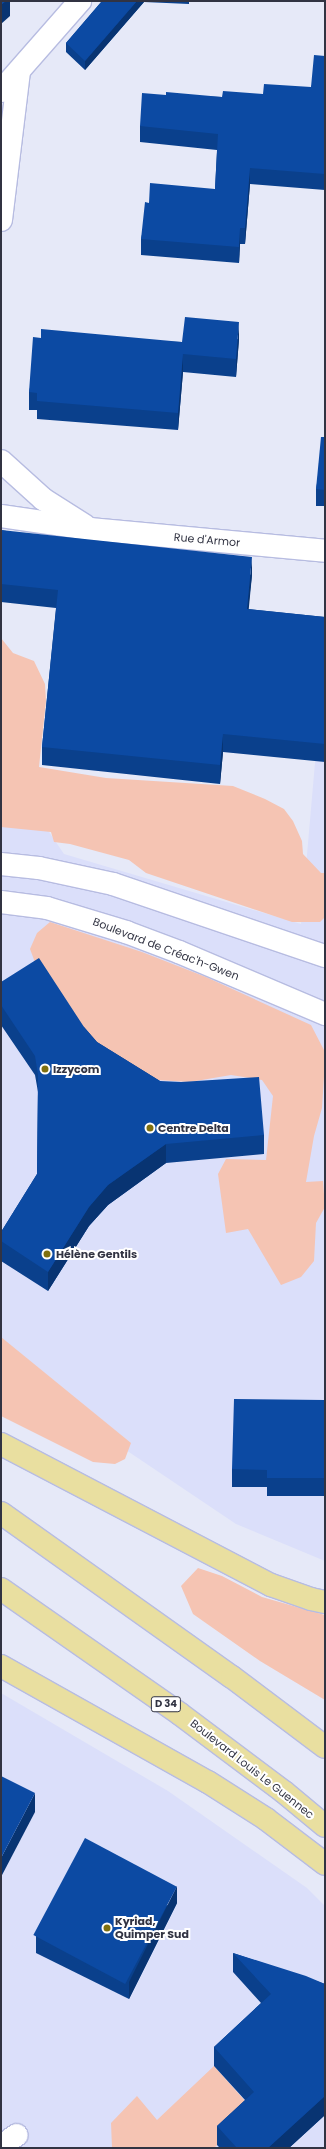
<!DOCTYPE html>
<html>
<head>
<meta charset="utf-8">
<style>
	body { margin:0 }
	#map { position:relative; width:326px; height:2149px; overflow:hidden; background:#e6e9f8; font-family:Poppins,sans-serif }
	div>[style] { position:absolute }
	[style*='--x'] { left:calc(var(--x)*1px); top:calc(var(--y)*1px); width:calc(var(--w)*1px); rotate:calc(var(--a)*1deg) }
	.built>* { inset:0; background:#dbdffa }
	.green>* { inset:0; background:#f5c4b3 }
	.roads { filter:drop-shadow(1px 0 #b7bce1) drop-shadow(-1px 0 #b7bce1) drop-shadow(0 1px #b7bce1) drop-shadow(0 -1px #b7bce1) }
	.minor>* { height:22px; margin:-11px; padding:0 11px; transform-origin:11px; border-radius:11px; background:#fff }
	.tertiary>* { height:22px; margin:-11px; padding:0 11px; transform-origin:11px; border-radius:11px; background:#fff }
	.primary>* { height:22px; margin:-11px; padding:0 11px; transform-origin:11px; border-radius:11px; background:#e9dfa0 }
	.wall>* { inset:0; background:#0a408c }
	.shaded-wall>* { inset:0; background:#083472 }
	.building>* { inset:0; background:#0c4aa3; transform-origin:0 0 }
	.dots>* { width:11px; height:11px; translate:-50% -50%; box-sizing:border-box; border:2px solid #fff; border-radius:50% }
	span { translate:-50% -50%; white-space:nowrap; text-align:center; line-height:1.15; -webkit-text-stroke:4px #fff; paint-order:stroke }
	.shield-label span { padding:1px 3px; background:#fff; border:1px solid; border-radius:3px; -webkit-text-stroke-width:0 }
	.shield-label { font-size:10px; color:#313342; font-weight:700 }
	.street-label { font-size:11px; color:#313342 }
	.poi-label { font-size:11px; color:#313342; font-weight:700 }
	.left { translate:0 -50%; text-align:left }
	.frame { position:absolute; inset:0; border:2px solid #313342; pointer-events:none }
</style>
</head>
<body>
<div id="map">
	<div class="built">
		<div style="clip-path:polygon(325px 648px,325px 1561px,236px 1524px,1px 1366px,1px 761px,64px 854px,301px 924px)"></div>
		<div style="clip-path:polygon(1px 1693px,168px 1791px,307px 1888px,325px 1906px,325px 2148px,1px 2148px)"></div>
	</div>
	<div class="green">
		<div style="clip-path:polygon(1px 638px,13px 653px,34px 661px,45px 684px,46px 701px,39px 767px,106px 778px,233px 786px,265px 799px,284px 809px,293px 821px,302px 841px,303px 854px,321px 873px,325px 873px,325px 917px,320px 922px,292px 922px,146px 873px,129px 860px,70px 844px,54px 842px,51px 832px,1px 827px)"></div>
		<div style="clip-path:polygon(50px 922px,142px 952px,206px 977px,311px 1025px,325px 1052px,325px 1061px,322px 1108px,314px 1136px,306px 1182px,323px 1181px,325px 1207px,316px 1223px,314px 1261px,301px 1277px,281px 1285px,248px 1229px,226px 1233px,218px 1174px,226px 1159px,266px 1160px,273px 1096px,262px 1080px,231px 1075px,190px 1082px,157px 1080px,95px 1045px,36px 965px,30px 949px,37px 933px)"></div>
		<div style="clip-path:polygon(1px 1337px,131px 1443px,125px 1459px,115px 1464px,93px 1462px,1px 1416px)"></div>
		<div style="clip-path:polygon(198px 1568px,222px 1576px,262px 1597px,325px 1615px,325px 1700px,260px 1661px,193px 1614px,181px 1586px)"></div>
		<div style="clip-path:polygon(214px 2066px,254px 2111px,214px 2148px,112px 2148px,111px 2123px,137px 2096px,157px 2120px)"></div>
	</div>
	<div class="roads">
		<div class="minor">
			<div style="--x:1;--y:91;--w:120;--a:-48.7"></div>
			<div style="--x:1;--y:220;--w:150;--a:-83.1"></div>
			<div style="--x:1;--y:461;--w:57;--a:42.1"></div>
			<div style="--x:43;--y:499;--w:49;--a:32.4"></div>
			<div style="--x:1;--y:516;--w:90;--a:8.3"></div>
			<div style="--x:90;--y:529;--w:236;--a:5.3"></div>
			<div style="--x:1;--y:2146;--w:19;--a:-35"></div>
		</div>
		<div class="tertiary">
			<div style="--x:1;--y:864;--w:38;--a:6"></div>
			<div style="--x:39;--y:868;--w:76;--a:12.2"></div>
			<div style="--x:113;--y:884;--w:224;--a:18.8"></div>
			<div style="--x:1;--y:902;--w:46;--a:7.4"></div>
			<div style="--x:47;--y:908;--w:83;--a:16.9"></div>
			<div style="--x:126;--y:932;--w:57;--a:20.7"></div>
			<div style="--x:179;--y:952;--w:159;--a:23"></div>
		</div>
		<div class="primary">
			<div style="--x:1;--y:1444;--w:305;--a:27.6"></div>
			<div style="--x:271;--y:1585;--w:42;--a:19.3"></div>
			<div style="--x:311;--y:1599;--w:14;--a:12"></div>
			<div style="--x:1;--y:1513;--w:283;--a:35.4"></div>
			<div style="--x:232;--y:1677;--w:116;--a:37"></div>
			<div style="--x:1;--y:1589;--w:218;--a:34.9"></div>
			<div style="--x:180;--y:1714;--w:130;--a:36.9"></div>
			<div style="--x:284;--y:1792;--w:53;--a:39.7"></div>
			<div style="--x:1;--y:1666;--w:237;--a:29.3"></div>
			<div style="--x:208;--y:1782;--w:69;--a:32.5"></div>
			<div style="--x:266;--y:1819;--w:74;--a:37.3"></div>
		</div>
	</div>
	<div class="wall">
		<div style="clip-path:polygon(102px 1px,189px 1px,189px 4px,144px 2px,85px 70px,66px 52px,66px 43px)"></div>
		<div style="clip-path:polygon(325px 56px,325px 190px,250px 184px,245px 244px,240px 244px,239px 263px,141px 255px,141px 239px,149px 203px,215px 189px,217px 150px,140px 142px,140px 126px,166px 95px,222px 97px,263px 94px,311px 87px)"></div>
		<div style="clip-path:polygon(41px 338px,182px 342px,239px 339px,236px 377px,183px 372px,178px 430px,37px 419px,37px 410px,29px 410px,29px 392px)"></div>
		<div style="clip-path:polygon(325px 437px,325px 506px,316px 506px,316px 489px)"></div>
		<div style="clip-path:polygon(1px 530px,252px 575px,248px 609px,325px 617px,325px 762px,223px 752px,220px 784px,42px 765px,42px 747px,56px 608px,1px 602px)"></div>
		<div style="clip-path:polygon(1px 982px,84px 1027px,97px 1042px,160px 1081px,264px 1135px,264px 1154px,166px 1163px,108px 1205px,89px 1226px,48px 1291px,1px 1261px,1px 1232px,37px 1174px,38px 1092px,35px 1075px,1px 1025px)"></div>
		<div style="clip-path:polygon(325px 1400px,325px 1496px,267px 1496px,267px 1487px,232px 1487px,232px 1469px)"></div>
		<div style="clip-path:polygon(177px 1903px,129px 1999px,36px 1953px,36px 1936px)"></div>
		<div style="clip-path:polygon(233px 1953px,325px 1984px,325px 2115px,289px 2148px,220px 2148px,217px 2145px,217px 2126px,245px 2100px,214px 2066px,214px 2047px,261px 2003px,233px 1972px)"></div>
	</div>
	<div class="shaded-wall">
		<div style="clip-path:polygon(2px 1px,10px 1px,10px 16px,1px 24px,1px 5px)"></div>
		<div style="clip-path:polygon(137px 1px,144px 1px,144px 2px,85px 70px,85px 61px)"></div>
		<div style="clip-path:polygon(250px 168px,250px 184px,245px 244px,245px 228px)"></div>
		<div style="clip-path:polygon(240px 228px,240px 244px,239px 263px,239px 247px)"></div>
		<div style="clip-path:polygon(239px 322px,239px 339px,236px 377px,236px 359px)"></div>
		<div style="clip-path:polygon(183px 354px,183px 372px,178px 430px,178px 413px)"></div>
		<div style="clip-path:polygon(252px 557px,252px 575px,247px 627px,247px 609px)"></div>
		<div style="clip-path:polygon(223px 734px,223px 752px,220px 784px,220px 765px)"></div>
		<div style="clip-path:polygon(166px 1144px,166px 1163px,108px 1205px,89px 1226px,48px 1291px,48px 1272px,89px 1207px,108px 1185px)"></div>
		<div style="clip-path:polygon(35px 1793px,35px 1812px,1px 1877px,1px 1858px)"></div>
		<div style="clip-path:polygon(177px 1886px,177px 1903px,129px 1999px,129px 1982px)"></div>
		<div style="clip-path:polygon(325px 2096px,325px 2115px,289px 2148px,268px 2148px)"></div>
	</div>
	<div class="building">
		<div style="clip-path:polygon(1px 1px,6px 1px,1px 5px)"></div>
		<div style="clip-path:polygon(102px 1px,137px 1px,85px 61px,66px 43px)"></div>
		<div style="clip-path:polygon(314px 55px,325px 56px,325px 174px,250px 168px,245px 228px,240px 228px,239px 247px,141px 239px,145px 202px,149px 203px,150px 183px,215px 189px,218px 134px,140px 126px,142px 93px,166px 95px,166px 92px,222px 97px,223px 91px,263px 94px,264px 84px,311px 87px)"></div>
		<div style="clip-path:polygon(185px 317px,239px 322px,236px 359px,183px 354px,178px 413px,37px 401px,37px 393px,29px 392px,33px 337px,41px 338px,41px 329px,182px 342px)"></div>
		<div style="clip-path:polygon(321px 437px,325px 437px,325px 490px,316px 489px)"></div>
		<div style="clip-path:polygon(1px 530px,252px 557px,247px 609px,325px 617px,325px 744px,223px 734px,220px 765px,42px 747px,58px 590px,1px 584px)"></div>
		<div style="clip-path:polygon(39px 958px,84px 1027px,97px 1042px,160px 1081px,181px 1082px,259px 1077px,264px 1135px,166px 1144px,108px 1185px,89px 1207px,48px 1272px,1px 1241px,1px 1232px,37px 1174px,38px 1075px,35px 1056px,1px 1005px,1px 982px)"></div>
		<div style="clip-path:polygon(234px 1399px,325px 1400px,325px 1478px,267px 1478px,267px 1470px,232px 1469px)"></div>
		<div style="clip-path:polygon(1px 1776px,35px 1793px,1px 1858px)"></div>
		<div style="left:85px;top:1838px;width:104px;height:110px;rotate:28deg"></div>
		<div style="clip-path:polygon(233px 1953px,306px 1976px,325px 1984px,325px 2096px,268px 2148px,237px 2148px,217px 2126px,254px 2092px,214px 2047px,271px 1994px)"></div>
	</div>
	<div class="dots">
		<div style="left:45px;top:1069px;background:#7f700f"></div>
		<div style="left:150px;top:1128px;background:#7f700f"></div>
		<div style="left:47px;top:1254px;background:#7f700f"></div>
		<div style="left:107px;top:1928px;background:#7f700f"></div>
	</div>
	<div class="shield-label">
		<span style="left:166px;top:1704px">D 34</span>
	</div>
	<div class="street-label">
		<span style="left:207px;top:540px;rotate:5deg">Rue d'Armor</span>
		<span style="left:166px;top:949px;rotate:21deg">Boulevard de Créac'h-Gwen</span>
		<span style="left:252px;top:1769px;rotate:38deg">Boulevard Louis Le Guennec</span>
	</div>
	<div class="poi-label">
		<span class="left" style="left:53px;top:1069px">Izzycom</span>
		<span class="left" style="left:158px;top:1128px">Centre Delta</span>
		<span class="left" style="left:56px;top:1254px">Hélène Gentils</span>
		<span class="left" style="left:115px;top:1928px">Kyriad,<br>Quimper Sud</span>
	</div>
	<div class="frame"></div>
</div>
</body>
</html>
